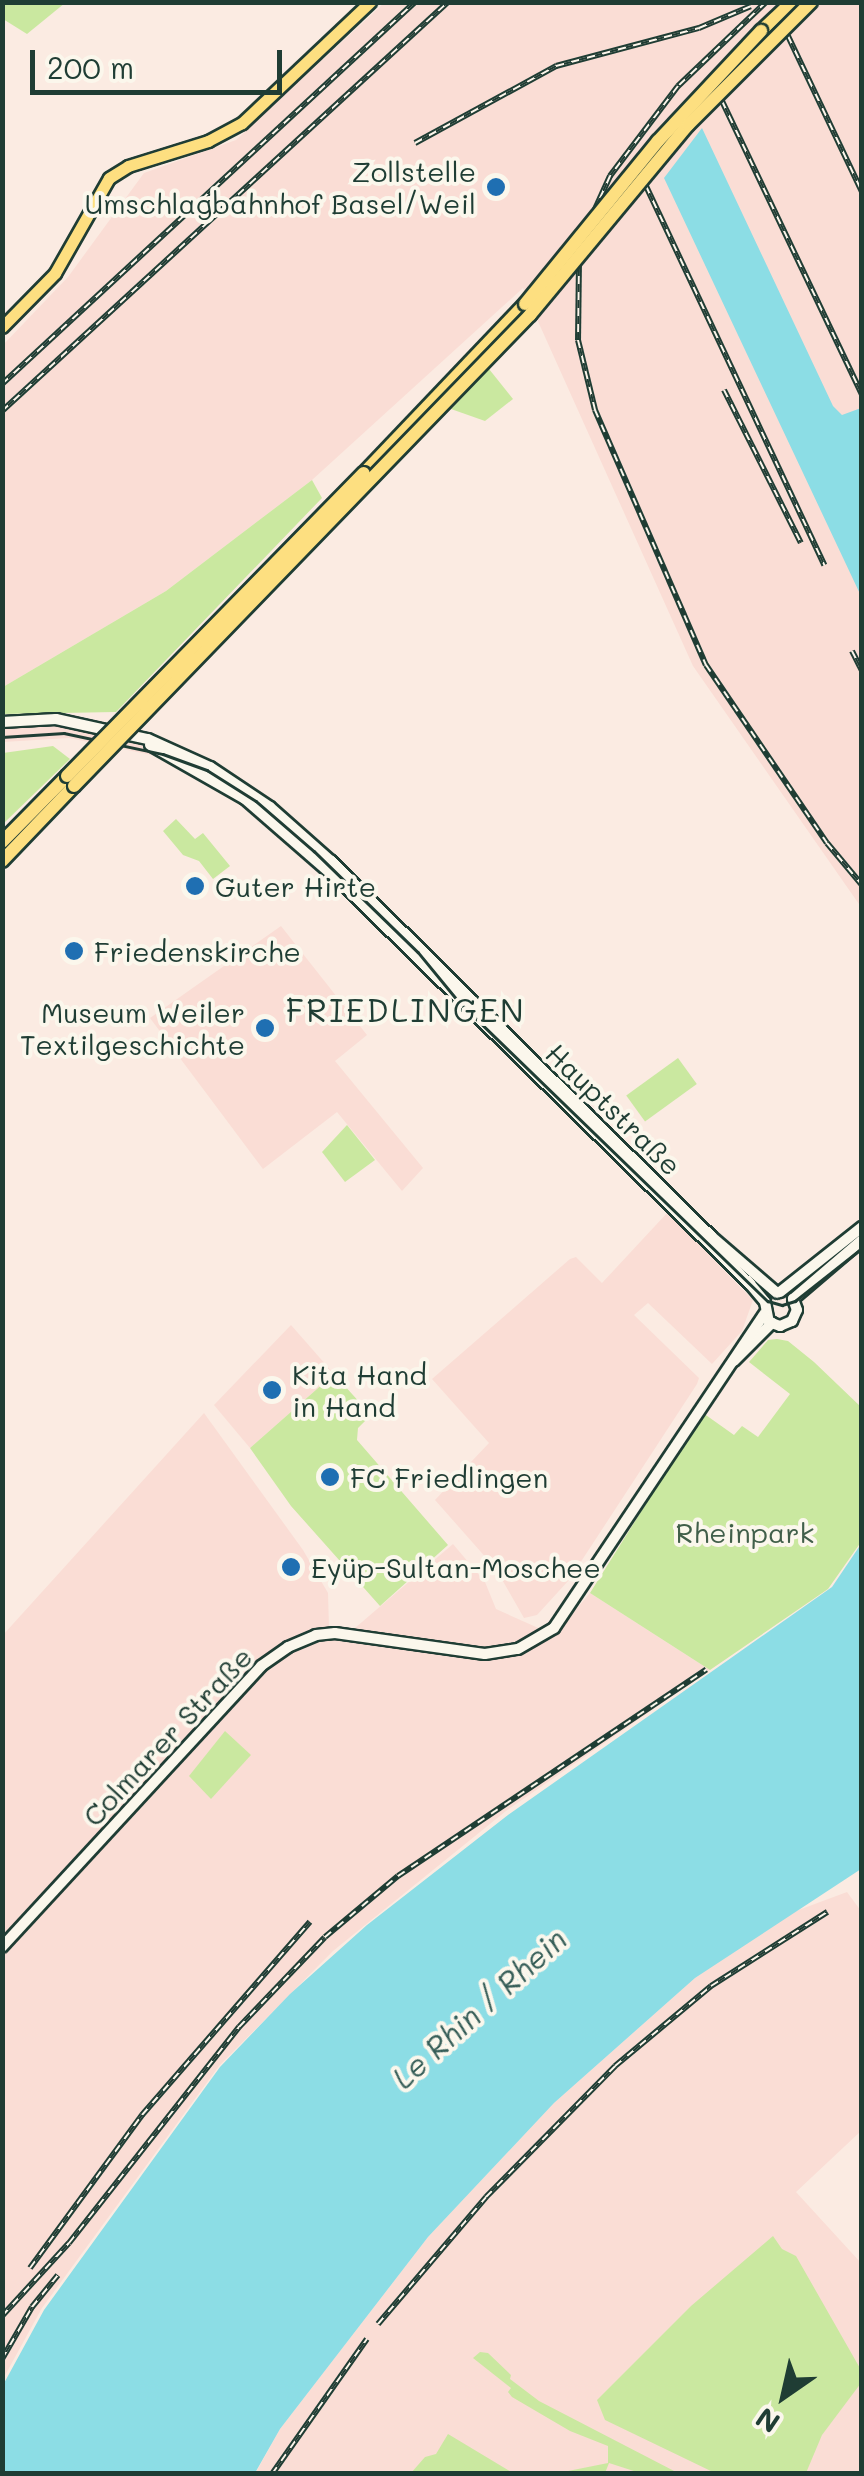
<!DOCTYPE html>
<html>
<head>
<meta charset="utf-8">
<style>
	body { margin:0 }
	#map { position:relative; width:864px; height:2476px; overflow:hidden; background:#fbebe2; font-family:Mali,sans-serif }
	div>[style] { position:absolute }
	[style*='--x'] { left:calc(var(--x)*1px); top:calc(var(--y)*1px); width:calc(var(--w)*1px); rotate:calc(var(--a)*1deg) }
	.built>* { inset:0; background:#faddd5 }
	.green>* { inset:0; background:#cae8a0; transform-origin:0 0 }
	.water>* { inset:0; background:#8cdde5 }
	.roads { filter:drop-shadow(2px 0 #1f3d34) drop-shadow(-2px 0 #1f3d34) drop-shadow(0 2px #1f3d34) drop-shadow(0 -2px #1f3d34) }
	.secondary>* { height:10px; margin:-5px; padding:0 5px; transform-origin:5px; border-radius:5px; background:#fbf7ec }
	.primary>* { height:11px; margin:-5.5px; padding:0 5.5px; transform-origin:5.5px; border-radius:5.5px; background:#fddf80 }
	.motorway>* { height:12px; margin:-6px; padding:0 6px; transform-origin:6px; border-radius:6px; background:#fddf80 }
	.tram>* { height:2.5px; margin:-1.25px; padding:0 1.25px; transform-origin:1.25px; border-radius:1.25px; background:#1f3d34 }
	.rail>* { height:6px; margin-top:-3px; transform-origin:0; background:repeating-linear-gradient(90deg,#fbf7ec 0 8px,#1f3d34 0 16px); box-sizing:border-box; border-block:2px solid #1f3d34 }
	.bridges { filter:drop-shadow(2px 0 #1f3d34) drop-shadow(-2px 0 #1f3d34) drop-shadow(0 2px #1f3d34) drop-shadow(0 -2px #1f3d34) }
	.motorway-bridge>* { height:12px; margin:-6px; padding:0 6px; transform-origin:6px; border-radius:6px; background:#fddf80 }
	.dots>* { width:28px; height:28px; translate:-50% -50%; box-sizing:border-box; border:5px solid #fbf7ec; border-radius:50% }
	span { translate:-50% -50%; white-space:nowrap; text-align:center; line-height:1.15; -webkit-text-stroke:8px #fbf7ec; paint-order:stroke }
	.poi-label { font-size:28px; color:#1f3d34 }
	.right { translate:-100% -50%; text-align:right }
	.left { translate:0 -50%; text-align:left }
	.street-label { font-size:28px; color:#1f3d34 }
	.park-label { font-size:28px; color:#415f4a }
	.water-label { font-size:30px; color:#355d57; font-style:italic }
	.quarter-label { font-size:32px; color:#1f3d34; letter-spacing:2.5px }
	.frame { position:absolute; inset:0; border:5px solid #1f3d34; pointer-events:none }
	.north { position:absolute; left:734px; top:2346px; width:100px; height:100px; -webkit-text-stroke:8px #fbf7ec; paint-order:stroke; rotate:214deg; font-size:28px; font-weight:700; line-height:40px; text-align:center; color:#1f3d34 }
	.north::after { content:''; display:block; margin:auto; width:35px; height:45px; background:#1f3d34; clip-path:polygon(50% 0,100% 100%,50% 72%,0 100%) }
	.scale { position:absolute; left:30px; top:50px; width:252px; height:45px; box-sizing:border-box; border:5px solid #1f3d34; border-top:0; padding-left:12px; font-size:30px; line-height:35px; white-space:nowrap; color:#1f3d34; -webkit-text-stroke:8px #fbf7ec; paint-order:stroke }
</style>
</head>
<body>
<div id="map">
	<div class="built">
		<div style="clip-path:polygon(384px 3px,861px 3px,861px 907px,693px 666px,523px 288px,312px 480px,166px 591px,3px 687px,2px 346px,68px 277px,144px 173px,236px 140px)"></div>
		<div style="clip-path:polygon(24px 723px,73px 725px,122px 737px,171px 759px,69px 738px,3px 742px,2px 726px)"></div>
		<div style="clip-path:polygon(281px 926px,367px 1035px,335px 1061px,423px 1168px,402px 1191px,337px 1112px,263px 1169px,150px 1018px)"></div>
		<div style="clip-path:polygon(668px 1212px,753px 1300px,742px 1331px,712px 1364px,648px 1303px,634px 1315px,699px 1378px,697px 1384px,569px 1580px,537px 1615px,524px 1618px,496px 1569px,435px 1500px,489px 1443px,432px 1379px,570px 1259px,576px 1257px,602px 1283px)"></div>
		<div style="clip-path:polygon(291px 1325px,334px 1374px,250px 1448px,214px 1405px)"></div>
		<div style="clip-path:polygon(204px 1413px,303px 1550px,328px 1593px,329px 1628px,355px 1628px,453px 1544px,485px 1582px,496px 1609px,554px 1635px,590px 1593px,710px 1670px,506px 1811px,333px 1951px,219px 2066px,42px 2308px,3px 2379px,3px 1635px)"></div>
		<div style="clip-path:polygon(847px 1892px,861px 1911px,861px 2131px,796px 2192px,861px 2263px,861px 2473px,255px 2474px,280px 2429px,428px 2237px,554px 2103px,695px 1978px,788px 1914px)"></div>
	</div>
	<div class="green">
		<div style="clip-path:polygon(2px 3px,3px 2px,65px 3px,27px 34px,3px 19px)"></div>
		<div style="clip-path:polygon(489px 369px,513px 399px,485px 421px,451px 409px)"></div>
		<div style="clip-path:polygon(312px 480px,322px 498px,116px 712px,3px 714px,3px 687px,166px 591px)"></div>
		<div style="clip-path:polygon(53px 746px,70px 759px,3px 824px,3px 753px)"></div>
		<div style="clip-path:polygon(176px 819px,195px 839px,203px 833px,230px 866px,213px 879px,199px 861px,183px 855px,163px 831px)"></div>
		<div style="left:678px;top:1058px;width:32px;height:64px;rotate:54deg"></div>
		<div style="clip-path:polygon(347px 1125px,375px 1160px,345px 1182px,322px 1152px)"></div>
		<div style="clip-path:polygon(777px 1339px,788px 1341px,814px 1362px,861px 1407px,861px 1542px,828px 1589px,710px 1670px,590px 1593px,703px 1413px,734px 1435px,742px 1426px,758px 1437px,790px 1394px,749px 1362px,768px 1340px)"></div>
		<div style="clip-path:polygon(334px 1374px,371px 1415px,358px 1428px,357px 1440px,448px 1545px,380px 1606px,291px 1506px,250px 1448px)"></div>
		<div style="clip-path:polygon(225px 1731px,251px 1755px,211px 1799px,189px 1776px)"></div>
		<div style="clip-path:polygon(773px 2236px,782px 2249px,796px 2256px,861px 2370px,861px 2383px,822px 2435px,806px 2473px,715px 2473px,605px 2420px,597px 2400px,691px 2306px)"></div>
		<div style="clip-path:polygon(480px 2352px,488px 2353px,511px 2375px,510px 2379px,539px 2401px,678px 2473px,640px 2473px,609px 2463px,605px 2473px,558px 2473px,608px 2463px,608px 2446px,570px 2431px,512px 2397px,508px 2392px,511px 2388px,473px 2358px)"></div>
		<div style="clip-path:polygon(448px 2434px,513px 2473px,411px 2473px,425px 2457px,436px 2454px)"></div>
	</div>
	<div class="water">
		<div style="clip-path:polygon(702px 128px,833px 406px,842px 415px,861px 408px,861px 596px,664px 178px)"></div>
		<div style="clip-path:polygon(861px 1544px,861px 1869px,695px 1978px,554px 2103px,428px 2237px,280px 2429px,255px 2473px,3px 2473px,3px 2385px,44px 2310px,220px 2067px,290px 1994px,367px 1925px,508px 1815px,832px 1587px)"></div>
	</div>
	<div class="roads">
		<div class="secondary">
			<div style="--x:2;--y:722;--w:54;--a:-3.2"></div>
			<div style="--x:56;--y:719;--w:94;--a:12.3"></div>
			<div style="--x:148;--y:739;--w:68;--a:24.3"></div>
			<div style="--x:210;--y:767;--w:72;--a:33.7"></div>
			<div style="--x:270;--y:807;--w:81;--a:41.5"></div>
			<div style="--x:331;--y:861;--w:534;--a:44.62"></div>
			<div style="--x:711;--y:1236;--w:87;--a:40.8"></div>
			<div style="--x:150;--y:745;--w:109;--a:29.6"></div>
			<div style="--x:245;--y:799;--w:121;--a:41"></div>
			<div style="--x:336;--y:878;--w:580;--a:44.44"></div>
			<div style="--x:750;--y:1284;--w:23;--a:50"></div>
			<div style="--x:765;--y:1302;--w:20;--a:79"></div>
			<div style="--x:769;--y:1322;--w:12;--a:20"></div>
			<div style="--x:780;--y:1326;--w:13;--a:-23"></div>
			<div style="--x:792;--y:1321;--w:12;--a:-66"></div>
			<div style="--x:797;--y:1310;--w:12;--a:-110"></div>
			<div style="--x:780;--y:1292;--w:105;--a:-38.4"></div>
			<div style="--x:793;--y:1299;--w:91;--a:-40.5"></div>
			<div style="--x:734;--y:1361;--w:54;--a:-45"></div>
			<div style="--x:2;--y:1947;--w:382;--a:-47.3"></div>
			<div style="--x:261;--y:1666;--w:33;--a:-35"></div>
			<div style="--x:288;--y:1647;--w:30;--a:-23"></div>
			<div style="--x:316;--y:1635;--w:19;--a:-6"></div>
			<div style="--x:335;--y:1633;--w:151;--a:8"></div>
			<div style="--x:485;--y:1654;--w:33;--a:-9"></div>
			<div style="--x:518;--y:1649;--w:42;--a:-30.3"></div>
			<div style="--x:554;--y:1628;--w:378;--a:-56.2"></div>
		</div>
		<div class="primary">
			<div style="--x:2;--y:327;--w:76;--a:-45.5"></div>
			<div style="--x:55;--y:273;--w:109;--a:-60.4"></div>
			<div style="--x:109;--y:178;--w:22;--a:-32"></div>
			<div style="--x:128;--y:166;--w:84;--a:-17.4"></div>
			<div style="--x:208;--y:141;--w:38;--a:-28"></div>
			<div style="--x:242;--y:123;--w:176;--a:-43.4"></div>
		</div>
		<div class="motorway">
			<div style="--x:761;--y:31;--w:42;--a:-43.1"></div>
			<div style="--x:364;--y:473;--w:233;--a:-46.4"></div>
			<div style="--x:2;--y:842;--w:93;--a:-45.4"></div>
			<div style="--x:2;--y:861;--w:104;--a:-46.2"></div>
		</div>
	</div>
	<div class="tram">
		<div style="--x:2;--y:737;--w:62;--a:-3.7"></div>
		<div style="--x:64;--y:733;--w:101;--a:12"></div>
		<div style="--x:163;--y:754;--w:47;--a:20"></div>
		<div style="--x:207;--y:770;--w:58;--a:32.3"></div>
		<div style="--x:256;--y:801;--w:77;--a:40.8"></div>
		<div style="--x:314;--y:851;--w:145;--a:44.2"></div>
		<div style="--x:418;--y:952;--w:65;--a:50.6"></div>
		<div style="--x:459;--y:1002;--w:430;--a:44.1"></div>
		<div style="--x:768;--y:1301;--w:15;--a:16"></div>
		<div style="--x:782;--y:1305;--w:14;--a:-17"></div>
		<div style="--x:795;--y:1301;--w:85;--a:-38.3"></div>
	</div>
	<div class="rail">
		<div style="--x:766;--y:2;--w:122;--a:136.3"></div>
		<div style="--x:678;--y:86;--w:113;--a:127.1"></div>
		<div style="--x:610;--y:176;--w:60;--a:114.4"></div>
		<div style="--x:585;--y:231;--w:30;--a:102"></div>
		<div style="--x:579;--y:260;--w:80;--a:90.7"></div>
		<div style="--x:578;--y:340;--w:72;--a:76.3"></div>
		<div style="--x:595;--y:410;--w:278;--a:66.5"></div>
		<div style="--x:706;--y:665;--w:215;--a:55.8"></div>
		<div style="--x:827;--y:843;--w:55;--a:50.2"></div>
		<div style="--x:788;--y:36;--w:173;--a:64.6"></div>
		<div style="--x:722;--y:101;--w:325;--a:64.5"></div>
		<div style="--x:415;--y:143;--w:161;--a:-28.6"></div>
		<div style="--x:556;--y:66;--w:148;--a:-14.9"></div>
		<div style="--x:699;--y:28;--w:56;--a:-22.9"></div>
		<div style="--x:646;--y:186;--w:419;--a:64.8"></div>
		<div style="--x:2;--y:384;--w:563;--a:-42.77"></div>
		<div style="--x:724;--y:390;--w:171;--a:63.3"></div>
		<div style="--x:2;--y:411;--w:605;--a:-42.52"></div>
		<div style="--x:852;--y:651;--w:22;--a:63"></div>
		<div style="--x:30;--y:2268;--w:190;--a:-53.8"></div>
		<div style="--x:142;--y:2115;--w:256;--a:-49"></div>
		<div style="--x:2;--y:2316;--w:99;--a:-47.5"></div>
		<div style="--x:69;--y:2243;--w:275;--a:-51.8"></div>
		<div style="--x:239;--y:2027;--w:124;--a:-46.3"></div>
		<div style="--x:325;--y:1937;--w:95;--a:-39.9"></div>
		<div style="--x:398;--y:1876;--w:371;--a:-33.8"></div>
		<div style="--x:378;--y:2324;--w:167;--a:-49.6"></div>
		<div style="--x:486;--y:2197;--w:184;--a:-45.4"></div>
		<div style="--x:615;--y:2066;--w:125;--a:-39.8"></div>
		<div style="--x:711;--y:1986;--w:138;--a:-32.5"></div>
		<div style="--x:2;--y:2359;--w:60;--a:-60"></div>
		<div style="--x:32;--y:2307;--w:41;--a:-50.9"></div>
		<div style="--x:272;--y:2474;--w:165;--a:-54.9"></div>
	</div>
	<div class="bridges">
		<div class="motorway-bridge">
			<div style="--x:525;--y:304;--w:210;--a:-50.8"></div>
			<div style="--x:658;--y:141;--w:151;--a:-46.9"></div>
			<div style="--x:67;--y:776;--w:424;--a:-45.6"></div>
			<div style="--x:74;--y:786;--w:656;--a:-45.93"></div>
			<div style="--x:530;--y:315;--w:247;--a:-50.3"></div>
			<div style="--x:688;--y:125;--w:174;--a:-45"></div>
		</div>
	</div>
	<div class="dots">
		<div style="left:496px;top:187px;background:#1f6fb2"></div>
		<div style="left:195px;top:886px;background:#1f6fb2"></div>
		<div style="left:74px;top:951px;background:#1f6fb2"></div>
		<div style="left:265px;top:1028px;background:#1f6fb2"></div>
		<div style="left:272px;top:1390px;background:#1f6fb2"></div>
		<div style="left:330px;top:1477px;background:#1f6fb2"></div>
		<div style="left:291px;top:1567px;background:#1f6fb2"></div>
	</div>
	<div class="poi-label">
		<span class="right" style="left:476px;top:187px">Zollstelle<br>Umschlagbahnhof Basel/Weil</span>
		<span class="left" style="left:215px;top:886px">Guter Hirte</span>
		<span class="left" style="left:94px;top:951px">Friedenskirche</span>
		<span class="right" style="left:245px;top:1028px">Museum Weiler<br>Textilgeschichte</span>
		<span class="left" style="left:292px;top:1390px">Kita Hand<br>in Hand</span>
		<span class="left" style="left:350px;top:1477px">FC Friedlingen</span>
		<span class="left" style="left:311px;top:1567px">Eyüp-Sultan-Moschee</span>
	</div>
	<div class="street-label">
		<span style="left:614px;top:1109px;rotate:44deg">Hauptstraße</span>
		<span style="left:167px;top:1736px;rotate:-47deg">Colmarer Straße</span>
	</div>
	<div class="park-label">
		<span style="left:745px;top:1532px">Rheinpark</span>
	</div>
	<div class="water-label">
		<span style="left:479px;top:2008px;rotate:-42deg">Le Rhin / Rhein</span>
	</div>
	<div class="quarter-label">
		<span style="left:406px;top:1009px">FRIEDLINGEN</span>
	</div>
	<div class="frame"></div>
	<div class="north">N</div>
	<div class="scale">200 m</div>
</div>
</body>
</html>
